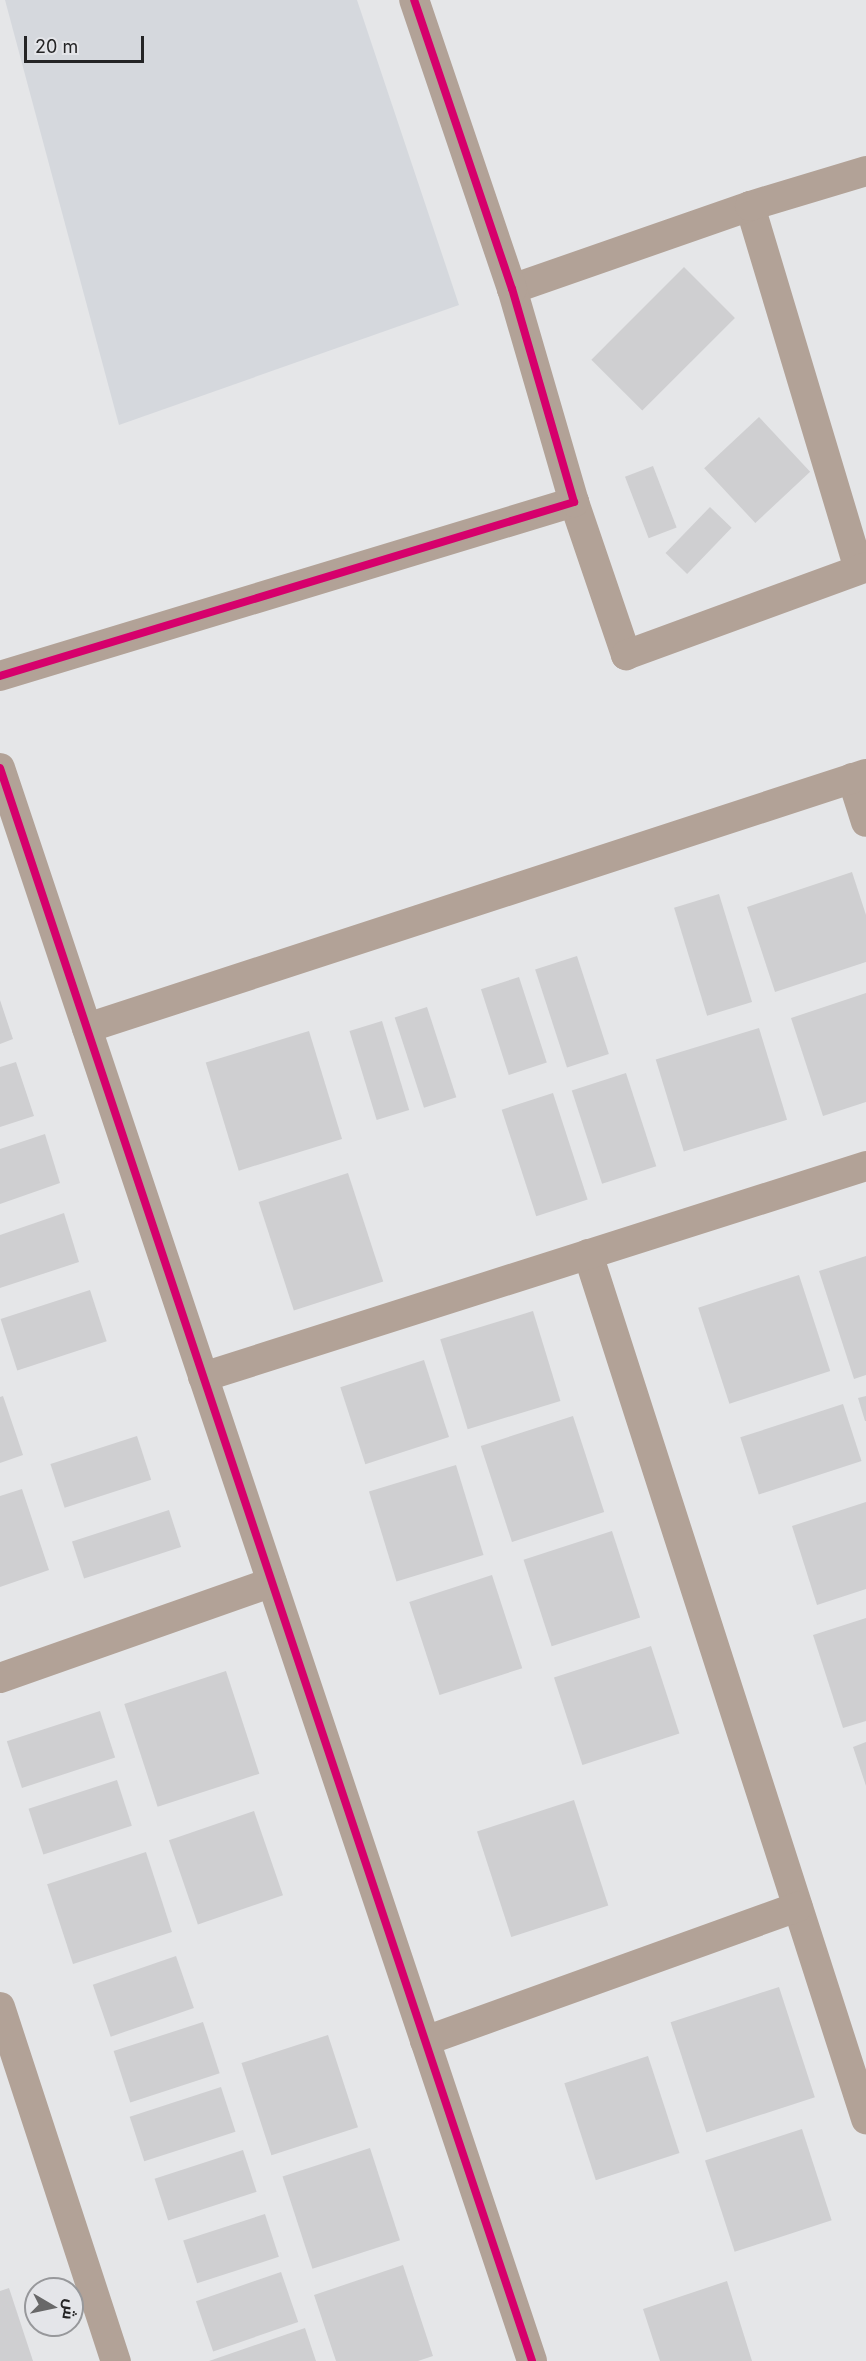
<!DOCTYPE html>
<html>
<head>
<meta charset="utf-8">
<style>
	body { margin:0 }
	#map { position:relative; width:866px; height:2361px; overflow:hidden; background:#e5e6e8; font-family:Inter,Cairo,sans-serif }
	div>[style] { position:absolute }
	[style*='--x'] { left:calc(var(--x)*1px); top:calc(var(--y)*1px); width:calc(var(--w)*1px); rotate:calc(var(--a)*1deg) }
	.built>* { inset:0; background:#d5d8dd }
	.building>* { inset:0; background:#cfcfd1; transform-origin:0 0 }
	.minor>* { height:30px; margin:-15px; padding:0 15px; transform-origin:15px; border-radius:15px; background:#b2a297 }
	.cycleway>* { height:8px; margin:-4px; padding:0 4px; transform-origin:4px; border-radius:4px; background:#d6006c }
	span { translate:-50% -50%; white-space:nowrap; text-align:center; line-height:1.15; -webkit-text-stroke:4.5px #e4e5e9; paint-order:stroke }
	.north { position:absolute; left:24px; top:2277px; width:60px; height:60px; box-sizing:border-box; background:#e4e5e9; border:2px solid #97989b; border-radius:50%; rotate:99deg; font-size:16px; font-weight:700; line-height:24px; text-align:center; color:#242425 }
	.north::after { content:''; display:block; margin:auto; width:21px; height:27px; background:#686869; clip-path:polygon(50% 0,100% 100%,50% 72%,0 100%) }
	.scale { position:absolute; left:24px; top:36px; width:120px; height:27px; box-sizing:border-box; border:3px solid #242425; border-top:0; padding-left:8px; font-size:18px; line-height:21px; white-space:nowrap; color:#242425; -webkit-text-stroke:4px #e4e5e9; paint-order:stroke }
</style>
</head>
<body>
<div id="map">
	<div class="built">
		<div style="clip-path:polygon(5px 0,357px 0,459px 305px,119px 425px)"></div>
	</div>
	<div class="building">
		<div style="left:684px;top:267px;width:72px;height:131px;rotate:45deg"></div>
		<div style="left:759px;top:417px;width:75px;height:75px;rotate:47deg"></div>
		<div style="left:653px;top:466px;width:66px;height:30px;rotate:69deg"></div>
		<div style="left:710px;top:507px;width:30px;height:64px;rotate:44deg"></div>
		<div style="clip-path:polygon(852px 872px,866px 915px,866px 962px,775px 992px,747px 907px)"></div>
		<div style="left:719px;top:894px;width:113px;height:47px;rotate:73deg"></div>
		<div style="left:577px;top:956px;width:103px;height:44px;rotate:72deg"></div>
		<div style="left:519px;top:977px;width:90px;height:40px;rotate:72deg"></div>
		<div style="clip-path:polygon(866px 993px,866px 1102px,823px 1116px,791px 1018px)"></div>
		<div style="clip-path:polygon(0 1000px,13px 1039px,0 1044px)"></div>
		<div style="left:427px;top:1007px;width:95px;height:34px;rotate:72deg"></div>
		<div style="left:382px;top:1021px;width:93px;height:34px;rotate:73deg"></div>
		<div style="left:759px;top:1028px;width:96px;height:108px;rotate:73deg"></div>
		<div style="left:309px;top:1031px;width:113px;height:108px;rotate:73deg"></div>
		<div style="clip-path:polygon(16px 1062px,34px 1116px,0 1127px,0 1067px)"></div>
		<div style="left:626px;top:1073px;width:98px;height:57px;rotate:72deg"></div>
		<div style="left:553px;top:1093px;width:112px;height:54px;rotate:72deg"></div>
		<div style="clip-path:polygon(45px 1134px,60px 1183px,0 1204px,0 1149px)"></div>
		<div style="left:348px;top:1173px;width:114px;height:94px;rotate:72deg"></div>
		<div style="clip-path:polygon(64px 1213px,79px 1262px,0 1288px,0 1235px)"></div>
		<div style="clip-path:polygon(866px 1256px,866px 1375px,854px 1379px,819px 1271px)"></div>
		<div style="left:799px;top:1275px;width:101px;height:106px;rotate:72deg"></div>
		<div style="left:90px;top:1290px;width:54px;height:94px;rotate:72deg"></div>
		<div style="left:533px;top:1311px;width:94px;height:97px;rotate:73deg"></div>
		<div style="left:424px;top:1360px;width:81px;height:88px;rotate:72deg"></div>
		<div style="clip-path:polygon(3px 1396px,23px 1455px,0 1463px,0 1397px)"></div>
		<div style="clip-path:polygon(866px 1396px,866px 1421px,865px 1421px,858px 1398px)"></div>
		<div style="left:843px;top:1404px;width:60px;height:108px;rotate:72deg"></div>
		<div style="left:573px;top:1416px;width:101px;height:97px;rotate:72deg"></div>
		<div style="left:137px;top:1436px;width:46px;height:91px;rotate:72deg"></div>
		<div style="left:456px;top:1465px;width:94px;height:91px;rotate:73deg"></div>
		<div style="clip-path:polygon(22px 1489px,49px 1570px,0 1587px,0 1496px)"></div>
		<div style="clip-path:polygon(866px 1502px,866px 1589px,817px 1605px,792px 1526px)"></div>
		<div style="left:169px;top:1510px;width:39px;height:102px;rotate:72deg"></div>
		<div style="left:612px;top:1531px;width:91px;height:93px;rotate:72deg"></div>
		<div style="left:492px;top:1575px;width:98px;height:87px;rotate:72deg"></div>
		<div style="clip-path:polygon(866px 1618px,866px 1721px,843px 1728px,813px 1635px)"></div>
		<div style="left:651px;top:1646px;width:92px;height:102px;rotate:72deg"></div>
		<div style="left:226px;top:1671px;width:108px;height:107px;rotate:72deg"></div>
		<div style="left:100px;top:1711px;width:49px;height:98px;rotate:72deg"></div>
		<div style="clip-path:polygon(866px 1742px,866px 1786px,853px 1747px)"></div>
		<div style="left:117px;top:1780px;width:48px;height:93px;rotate:72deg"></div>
		<div style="left:574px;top:1800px;width:111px;height:102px;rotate:72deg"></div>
		<div style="left:254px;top:1811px;width:89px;height:90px;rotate:71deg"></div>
		<div style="left:146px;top:1852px;width:84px;height:104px;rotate:72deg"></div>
		<div style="left:176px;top:1956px;width:55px;height:88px;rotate:71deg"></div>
		<div style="left:779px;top:1987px;width:116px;height:114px;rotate:72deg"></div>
		<div style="left:203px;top:2022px;width:54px;height:94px;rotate:72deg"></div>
		<div style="left:328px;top:2035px;width:97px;height:91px;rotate:72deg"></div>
		<div style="left:648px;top:2056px;width:102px;height:88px;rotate:72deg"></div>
		<div style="left:221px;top:2087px;width:47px;height:96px;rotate:72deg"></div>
		<div style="left:802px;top:2129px;width:96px;height:102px;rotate:72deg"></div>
		<div style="left:370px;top:2148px;width:97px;height:92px;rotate:72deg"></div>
		<div style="left:243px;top:2150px;width:44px;height:93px;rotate:72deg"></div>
		<div style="left:265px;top:2214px;width:45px;height:86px;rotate:72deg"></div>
		<div style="clip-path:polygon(403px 2265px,433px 2356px,418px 2361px,336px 2361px,314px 2295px)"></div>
		<div style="left:281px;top:2272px;width:53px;height:90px;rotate:71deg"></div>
		<div style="clip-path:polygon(727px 2281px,752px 2361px,660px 2361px,643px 2309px)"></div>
		<div style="clip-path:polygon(9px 2288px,33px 2361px,0 2361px,0 2291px)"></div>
		<div style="clip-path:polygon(305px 2328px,316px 2361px,209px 2361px)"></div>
	</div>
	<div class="minor">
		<div style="--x:750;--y:206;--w:379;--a:73.3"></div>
		<div style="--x:512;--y:289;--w:252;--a:-19.2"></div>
		<div style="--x:750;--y:206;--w:121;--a:-16.8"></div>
		<div style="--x:574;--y:502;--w:162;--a:71.2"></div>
		<div style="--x:626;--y:655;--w:256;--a:-20.1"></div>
		<div style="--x:0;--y:676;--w:600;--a:-16.86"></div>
		<div style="--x:574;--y:502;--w:222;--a:-106.2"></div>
		<div style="--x:512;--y:289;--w:305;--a:-108.7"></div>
		<div style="--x:0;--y:768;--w:1679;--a:71.53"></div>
		<div style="--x:852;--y:778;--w:46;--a:72.3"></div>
		<div style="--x:87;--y:1028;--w:819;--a:-18.06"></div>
		<div style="--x:588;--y:1254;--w:909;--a:72.18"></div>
		<div style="--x:203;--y:1377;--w:696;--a:-17.65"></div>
		<div style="--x:0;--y:1678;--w:288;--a:-19.4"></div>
		<div style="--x:0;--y:2007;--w:373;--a:71.9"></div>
		<div style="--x:425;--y:2041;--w:396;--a:-19.8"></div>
	</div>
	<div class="cycleway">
		<div style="--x:0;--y:676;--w:600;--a:-16.86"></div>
		<div style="--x:574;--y:502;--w:222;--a:-106.2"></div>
		<div style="--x:512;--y:289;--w:305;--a:-108.7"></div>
		<div style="--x:0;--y:768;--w:1679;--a:71.53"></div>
	</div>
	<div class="north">ش</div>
	<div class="scale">20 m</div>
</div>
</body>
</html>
